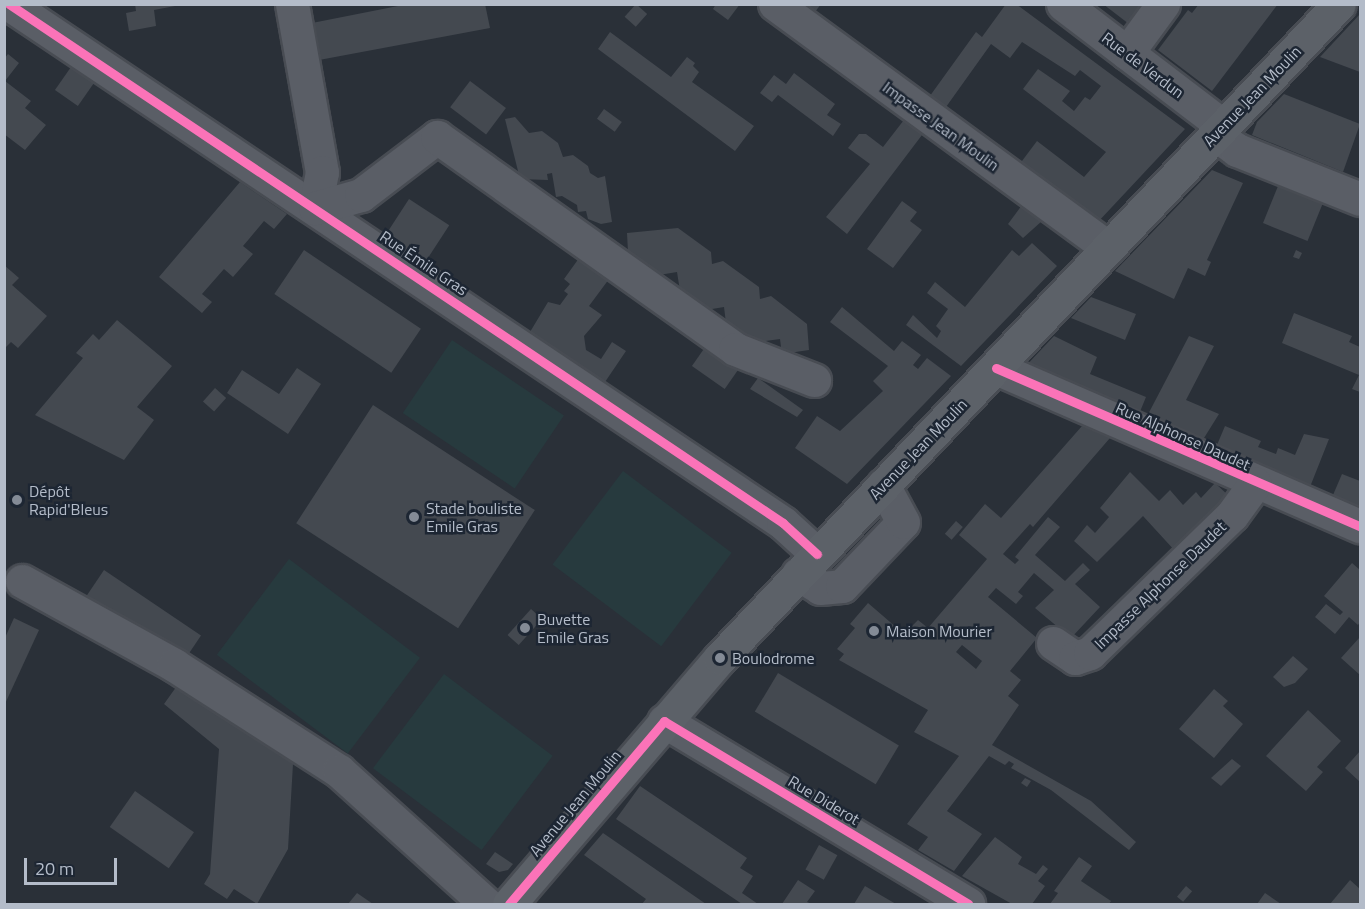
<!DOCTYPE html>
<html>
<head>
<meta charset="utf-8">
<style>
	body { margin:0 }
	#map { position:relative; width:1365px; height:909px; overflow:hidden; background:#2a3038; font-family:"Titillium Web",sans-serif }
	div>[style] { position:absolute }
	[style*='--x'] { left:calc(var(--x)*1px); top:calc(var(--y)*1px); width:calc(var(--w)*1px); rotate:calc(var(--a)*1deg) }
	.green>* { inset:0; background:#273a3e; transform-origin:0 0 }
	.building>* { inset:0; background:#444950; transform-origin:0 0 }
	.roads { filter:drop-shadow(2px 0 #484c53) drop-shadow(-2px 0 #484c53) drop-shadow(0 2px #484c53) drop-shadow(0 -2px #484c53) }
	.minor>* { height:33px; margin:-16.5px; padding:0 16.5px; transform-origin:16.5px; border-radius:16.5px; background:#5a5e66 }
	.major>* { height:33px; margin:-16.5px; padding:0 16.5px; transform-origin:16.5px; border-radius:16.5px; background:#5c6168 }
	.cycleway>* { height:9px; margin:-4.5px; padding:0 4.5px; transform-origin:4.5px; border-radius:4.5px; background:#fb73b8 }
	.dots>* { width:16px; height:16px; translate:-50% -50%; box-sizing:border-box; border:3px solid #1d2633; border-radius:50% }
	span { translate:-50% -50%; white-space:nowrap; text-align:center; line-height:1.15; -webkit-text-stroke:5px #1d2633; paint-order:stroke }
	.street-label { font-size:16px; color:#b4bcc9 }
	.poi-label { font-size:16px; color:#b4bcc9 }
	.left { translate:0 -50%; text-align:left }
	.frame { position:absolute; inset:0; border:6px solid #b4bcc9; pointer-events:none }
	.scale { position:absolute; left:24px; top:858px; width:93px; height:27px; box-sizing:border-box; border:3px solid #b4bcc9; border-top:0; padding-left:8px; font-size:18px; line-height:21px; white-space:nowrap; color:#b4bcc9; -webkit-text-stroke:4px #1d2633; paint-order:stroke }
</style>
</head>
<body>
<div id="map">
	<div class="green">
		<div style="left:452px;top:340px;width:135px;height:88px;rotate:34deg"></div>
		<div style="left:623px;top:471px;width:136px;height:117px;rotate:37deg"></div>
		<div style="left:289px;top:559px;width:164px;height:120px;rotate:37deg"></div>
		<div style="left:444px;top:674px;width:136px;height:118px;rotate:37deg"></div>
	</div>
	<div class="building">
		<div style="clip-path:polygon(135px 4px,175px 4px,175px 6px,154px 10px,156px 26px,129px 31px,126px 13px,136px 11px)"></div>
		<div style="clip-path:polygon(408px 4px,485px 4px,490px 28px,319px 60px,312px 23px)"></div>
		<div style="left:636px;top:4px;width:15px;height:17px;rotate:42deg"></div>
		<div style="clip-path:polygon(716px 4px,740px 4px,728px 20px,713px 9px)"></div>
		<div style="clip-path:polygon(797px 4px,821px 4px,812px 16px)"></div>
		<div style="clip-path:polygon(1006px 4px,1016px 4px,1185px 129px,1097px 223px,1019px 165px,1037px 141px,1084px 177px,1106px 152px,1023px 89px,1038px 69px,1070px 91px,1062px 101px,1074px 111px,1085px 97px,1090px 100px,1101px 86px,1080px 70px,1075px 76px,1022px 42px,1010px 58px,991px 44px,946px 107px,938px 108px,927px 100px,976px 32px,982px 37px)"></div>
		<div style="clip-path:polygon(1103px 4px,1143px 4px,1129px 24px)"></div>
		<div style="clip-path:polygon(1199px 4px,1278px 4px,1212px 91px,1158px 50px,1188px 10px,1192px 13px)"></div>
		<div style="clip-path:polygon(1360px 14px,1360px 72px,1320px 57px)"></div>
		<div style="clip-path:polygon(610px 32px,671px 77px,687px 57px,695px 63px,693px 66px,699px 72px,692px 82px,754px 126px,735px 151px,598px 49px)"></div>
		<div style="clip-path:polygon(8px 54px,19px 63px,5px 81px,31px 101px,25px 108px,46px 125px,25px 150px,4px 134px,4px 59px)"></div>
		<div style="left:71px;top:67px;width:28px;height:28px;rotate:35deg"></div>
		<div style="clip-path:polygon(794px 73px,835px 104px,827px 115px,841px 124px,833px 136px,778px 95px,772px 102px,760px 93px,774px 75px,786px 84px)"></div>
		<div style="left:470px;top:81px;width:45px;height:33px;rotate:37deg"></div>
		<div style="clip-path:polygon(1284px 94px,1360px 124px,1343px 172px,1252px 135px,1257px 122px)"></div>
		<div style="left:604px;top:109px;width:22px;height:12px;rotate:36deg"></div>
		<div style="clip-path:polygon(907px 116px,922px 127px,922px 135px,847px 234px,826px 217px,870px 164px,848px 148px,859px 134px,866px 134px,883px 147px)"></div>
		<div style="clip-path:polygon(515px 117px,529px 133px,542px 131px,558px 143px,563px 157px,573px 155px,588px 166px,590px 173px,598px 178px,605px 176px,612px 222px,601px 224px,588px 219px,586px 211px,578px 212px,577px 205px,562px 196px,556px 197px,552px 173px,547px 174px,548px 180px,520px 179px,505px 119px)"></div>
		<div style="clip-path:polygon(1212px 170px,1243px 183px,1207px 260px,1211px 262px,1205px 276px,1188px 268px,1174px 299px,1115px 271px)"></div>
		<div style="clip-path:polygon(240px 182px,287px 214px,274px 229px,264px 221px,249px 239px,243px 246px,253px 254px,233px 277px,224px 269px,202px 294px,212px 302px,202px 313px,159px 277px)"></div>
		<div style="left:1278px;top:186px;width:48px;height:40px;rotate:22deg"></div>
		<div style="left:409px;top:199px;width:48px;height:43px;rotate:33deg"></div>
		<div style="clip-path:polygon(902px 201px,917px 212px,910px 221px,922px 230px,893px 268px,867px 249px)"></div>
		<div style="clip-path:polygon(1022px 205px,1042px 221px,1023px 238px,1008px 224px)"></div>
		<div style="clip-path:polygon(678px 228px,711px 252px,712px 264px,723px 261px,759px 287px,760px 299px,771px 296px,807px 324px,809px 350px,782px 354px,780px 339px,752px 343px,726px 323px,724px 307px,706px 310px,680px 291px,677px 272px,659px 275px,628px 252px,627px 233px)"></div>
		<div style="clip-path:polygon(1032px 243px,1057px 266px,961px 366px,906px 325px,913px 315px,937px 338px,941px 331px,936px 326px,948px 309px,927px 293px,935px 282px,965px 307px,1012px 250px,1019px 256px)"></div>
		<div style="left:304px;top:250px;width:141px;height:53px;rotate:34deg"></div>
		<div style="clip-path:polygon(1296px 250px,1302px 253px,1299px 259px,1293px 257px)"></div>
		<div style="clip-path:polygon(582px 254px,612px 275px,589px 306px,602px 315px,584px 336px,586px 350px,601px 359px,612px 342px,626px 351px,605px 382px,530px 332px,548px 302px,560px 305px,568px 294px,564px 291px,570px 284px,564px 279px)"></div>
		<div style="clip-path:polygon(4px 265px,19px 278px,12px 285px,47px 316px,18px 348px,11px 342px,4px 349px)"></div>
		<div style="clip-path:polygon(1091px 297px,1136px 314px,1125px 340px,1071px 318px)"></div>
		<div style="clip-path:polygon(842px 307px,894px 351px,902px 341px,921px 355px,913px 365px,918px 369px,927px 358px,951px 376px,847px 484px,795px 448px,817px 416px,840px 431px,883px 391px,873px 381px,888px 366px,830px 322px)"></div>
		<div style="clip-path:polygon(1294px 313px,1352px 336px,1349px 342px,1360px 347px,1360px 392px,1352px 389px,1359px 375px,1282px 343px)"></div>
		<div style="clip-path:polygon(117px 320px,172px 366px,137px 407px,154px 420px,124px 460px,35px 415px,83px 358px,76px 353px,93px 334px,99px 340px)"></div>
		<div style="clip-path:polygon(1054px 336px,1097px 357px,1090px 374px,1146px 397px,1137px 419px,1022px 370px)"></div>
		<div style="clip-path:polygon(1189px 336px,1214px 346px,1186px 400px,1219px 414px,1199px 446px,1144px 422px)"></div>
		<div style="left:708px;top:343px;width:40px;height:28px;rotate:35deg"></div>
		<div style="clip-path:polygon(297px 368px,321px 384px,288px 434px,227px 393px,242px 370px,279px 394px)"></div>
		<div style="clip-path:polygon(758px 378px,803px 410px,797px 417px,750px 389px)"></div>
		<div style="left:215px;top:388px;width:15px;height:18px;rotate:42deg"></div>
		<div style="left:373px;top:405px;width:193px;height:141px;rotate:33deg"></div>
		<div style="clip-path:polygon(evenodd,1082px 426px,1110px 438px,1033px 527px,1030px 524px,1003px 554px,1015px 564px,1019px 560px,1015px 557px,1048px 517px,1060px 527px,1035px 555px,1065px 581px,1083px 563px,1090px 570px,1075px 584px,1100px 607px,1071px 638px,1035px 608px,1054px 590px,1034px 573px,1018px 592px,1023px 596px,1016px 604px,996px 588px,988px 597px,1037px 638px,1010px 671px,1021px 680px,1008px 696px,1019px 705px,992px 745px,1091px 801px,1136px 842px,1129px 850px,1051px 790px,1011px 768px,1014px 764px,1009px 761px,1005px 765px,989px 756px,947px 811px,982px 834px,954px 871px,918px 850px,928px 837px,907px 824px,959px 756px,914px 732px,928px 710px,839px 660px,844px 654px,837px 649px,855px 628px,850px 624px,868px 603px,904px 634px,918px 620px,928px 628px,987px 559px,959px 535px,985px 504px,1001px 518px,1082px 426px,962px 645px,982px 661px,976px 669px,956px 652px,962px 645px)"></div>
		<div style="clip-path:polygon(1225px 426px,1261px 441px,1258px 447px,1276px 454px,1278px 448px,1295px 455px,1304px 434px,1329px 439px,1308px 492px,1214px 452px)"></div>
		<div style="clip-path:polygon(1130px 472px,1159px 501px,1170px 490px,1183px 505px,1196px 492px,1201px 498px,1215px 483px,1230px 497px,1176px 552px,1143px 516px,1097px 562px,1074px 541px,1087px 525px,1095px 533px,1109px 517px,1100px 508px)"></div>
		<div style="clip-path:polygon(1342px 474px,1360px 481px,1360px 515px,1330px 502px)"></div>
		<div style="left:956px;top:521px;width:9px;height:17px;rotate:41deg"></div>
		<div style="clip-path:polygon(1352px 563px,1360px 570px,1360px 622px,1358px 625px,1349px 617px,1335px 634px,1315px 617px,1326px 604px,1340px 615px,1343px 612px,1324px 596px)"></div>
		<div style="left:104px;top:570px;width:117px;height:31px;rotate:34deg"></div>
		<div style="left:531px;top:609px;width:15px;height:35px;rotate:42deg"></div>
		<div style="clip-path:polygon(14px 618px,39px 630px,4px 706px,4px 640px)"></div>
		<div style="clip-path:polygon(1360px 637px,1360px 675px,1341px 658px)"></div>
		<div style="clip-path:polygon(1293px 656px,1308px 669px,1295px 683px,1284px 687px,1273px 677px)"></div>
		<div style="left:778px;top:673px;width:141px;height:45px;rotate:31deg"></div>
		<div style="clip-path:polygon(179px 683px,293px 764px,288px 849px,257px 904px,234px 889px,227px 899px,204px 884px,210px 874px,219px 749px,164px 704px)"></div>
		<div style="clip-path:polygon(1214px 689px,1228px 701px,1223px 706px,1243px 724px,1214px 758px,1179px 729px)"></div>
		<div style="clip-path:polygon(1308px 710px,1341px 741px,1317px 767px,1323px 772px,1306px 791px,1266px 756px)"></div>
		<div style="clip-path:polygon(1360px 751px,1360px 782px,1345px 768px)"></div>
		<div style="clip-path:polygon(1232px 759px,1241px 766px,1221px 786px,1211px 778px)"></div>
		<div style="clip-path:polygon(1025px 778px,1031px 781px,1027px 787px,1021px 783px)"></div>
		<div style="clip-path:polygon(640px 786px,747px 858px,740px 868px,753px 876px,742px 893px,758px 904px,742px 904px,616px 819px)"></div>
		<div style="left:135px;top:791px;width:72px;height:44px;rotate:35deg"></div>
		<div style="clip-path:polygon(603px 833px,706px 904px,642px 904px,646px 899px,584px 855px)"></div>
		<div style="clip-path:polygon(995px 837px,1022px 857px,1018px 864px,1036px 874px,1043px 865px,1048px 869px,1038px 881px,1045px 886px,1032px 904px,1012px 904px,962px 876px)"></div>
		<div style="left:819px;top:845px;width:21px;height:28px;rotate:29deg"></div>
		<div style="clip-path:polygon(495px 852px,513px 864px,508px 870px,499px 872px,486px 864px)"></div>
		<div style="clip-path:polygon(1079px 857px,1092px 866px,1081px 881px,1111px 901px,1109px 904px,1050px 904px,1058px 893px,1054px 891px)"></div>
		<div style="clip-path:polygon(798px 880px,815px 891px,807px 902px,812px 904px,782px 904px)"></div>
		<div style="clip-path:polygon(1350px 880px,1360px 889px,1360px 904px,1330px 904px)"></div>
		<div style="clip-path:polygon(865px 886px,896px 904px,854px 904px)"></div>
		<div style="left:1186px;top:886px;width:8px;height:14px;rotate:40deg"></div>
		<div style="clip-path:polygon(357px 893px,373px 904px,348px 904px)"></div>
		<div style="clip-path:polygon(1265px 893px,1281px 904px,1257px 904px)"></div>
	</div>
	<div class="roads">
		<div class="minor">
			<div style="--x:9;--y:4;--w:932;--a:33.84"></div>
			<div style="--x:783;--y:523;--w:46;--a:42.4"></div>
			<div style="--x:292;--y:4;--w:171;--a:79.9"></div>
			<div style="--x:322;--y:172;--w:37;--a:101"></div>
			<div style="--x:315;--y:208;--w:48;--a:-15.8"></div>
			<div style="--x:361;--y:195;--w:96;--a:-37.3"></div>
			<div style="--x:437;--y:137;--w:366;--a:35.4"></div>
			<div style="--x:735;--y:349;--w:85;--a:21.4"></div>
			<div style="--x:775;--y:4;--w:413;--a:36.2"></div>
			<div style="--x:1063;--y:4;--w:201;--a:37.3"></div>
			<div style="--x:1127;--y:53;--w:61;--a:-53.7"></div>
			<div style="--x:1215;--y:134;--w:27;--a:36"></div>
			<div style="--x:1237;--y:150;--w:132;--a:21.7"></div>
			<div style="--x:996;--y:368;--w:397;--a:23.5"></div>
			<div style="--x:798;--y:574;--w:26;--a:32"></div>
			<div style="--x:820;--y:588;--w:22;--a:-5"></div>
			<div style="--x:842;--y:586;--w:88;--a:-46.4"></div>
			<div style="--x:903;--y:522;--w:42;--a:-118.4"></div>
			<div style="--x:22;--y:581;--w:174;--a:28.9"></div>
			<div style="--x:174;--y:665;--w:196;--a:32.7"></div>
			<div style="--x:339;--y:771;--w:198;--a:42.1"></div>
			<div style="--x:1053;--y:643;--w:27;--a:34"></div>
			<div style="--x:1075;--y:658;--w:16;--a:-18"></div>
			<div style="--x:1090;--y:653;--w:198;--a:-44.2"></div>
			<div style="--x:1232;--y:515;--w:39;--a:-54"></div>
			<div style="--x:664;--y:721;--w:355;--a:31"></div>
		</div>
		<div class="major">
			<div style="--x:509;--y:904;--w:324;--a:-49.4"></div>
			<div style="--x:720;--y:658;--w:900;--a:-46.57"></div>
		</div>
	</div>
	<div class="cycleway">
		<div style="--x:9;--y:4;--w:932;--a:33.84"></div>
		<div style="--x:783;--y:523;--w:46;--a:42.4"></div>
		<div style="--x:996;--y:368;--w:397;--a:23.5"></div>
		<div style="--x:509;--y:904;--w:240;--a:-49.7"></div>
		<div style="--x:664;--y:721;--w:355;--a:31"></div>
	</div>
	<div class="dots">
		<div style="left:17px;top:500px;background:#848b96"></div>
		<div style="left:414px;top:517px;background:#848b96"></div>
		<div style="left:525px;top:628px;background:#848b96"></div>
		<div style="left:874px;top:631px;background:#848b96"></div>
		<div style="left:720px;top:658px;background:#848b96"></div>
	</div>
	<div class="street-label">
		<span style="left:1143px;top:65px;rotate:37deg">Rue de Verdun</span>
		<span style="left:1252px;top:96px;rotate:-46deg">Avenue Jean Moulin</span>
		<span style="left:941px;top:126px;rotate:36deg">Impasse Jean Moulin</span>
		<span style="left:424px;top:263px;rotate:34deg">Rue Émile Gras</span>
		<span style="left:1183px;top:436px;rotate:24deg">Rue Alphonse Daudet</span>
		<span style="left:918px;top:449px;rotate:-46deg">Avenue Jean Moulin</span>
		<span style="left:1160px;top:585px;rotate:-44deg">Impasse Alphonse Daudet</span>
		<span style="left:824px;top:800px;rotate:31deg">Rue Diderot</span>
		<span style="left:575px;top:803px;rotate:-50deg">Avenue Jean Moulin</span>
	</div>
	<div class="poi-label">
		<span class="left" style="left:29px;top:500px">Dépôt<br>Rapid'Bleus</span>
		<span class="left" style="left:426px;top:517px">Stade bouliste<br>Emile Gras</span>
		<span class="left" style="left:537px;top:628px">Buvette<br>Emile Gras</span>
		<span class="left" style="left:886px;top:631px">Maison Mourier</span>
		<span class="left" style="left:732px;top:658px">Boulodrome</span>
	</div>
	<div class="frame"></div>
	<div class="scale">20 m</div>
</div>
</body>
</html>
